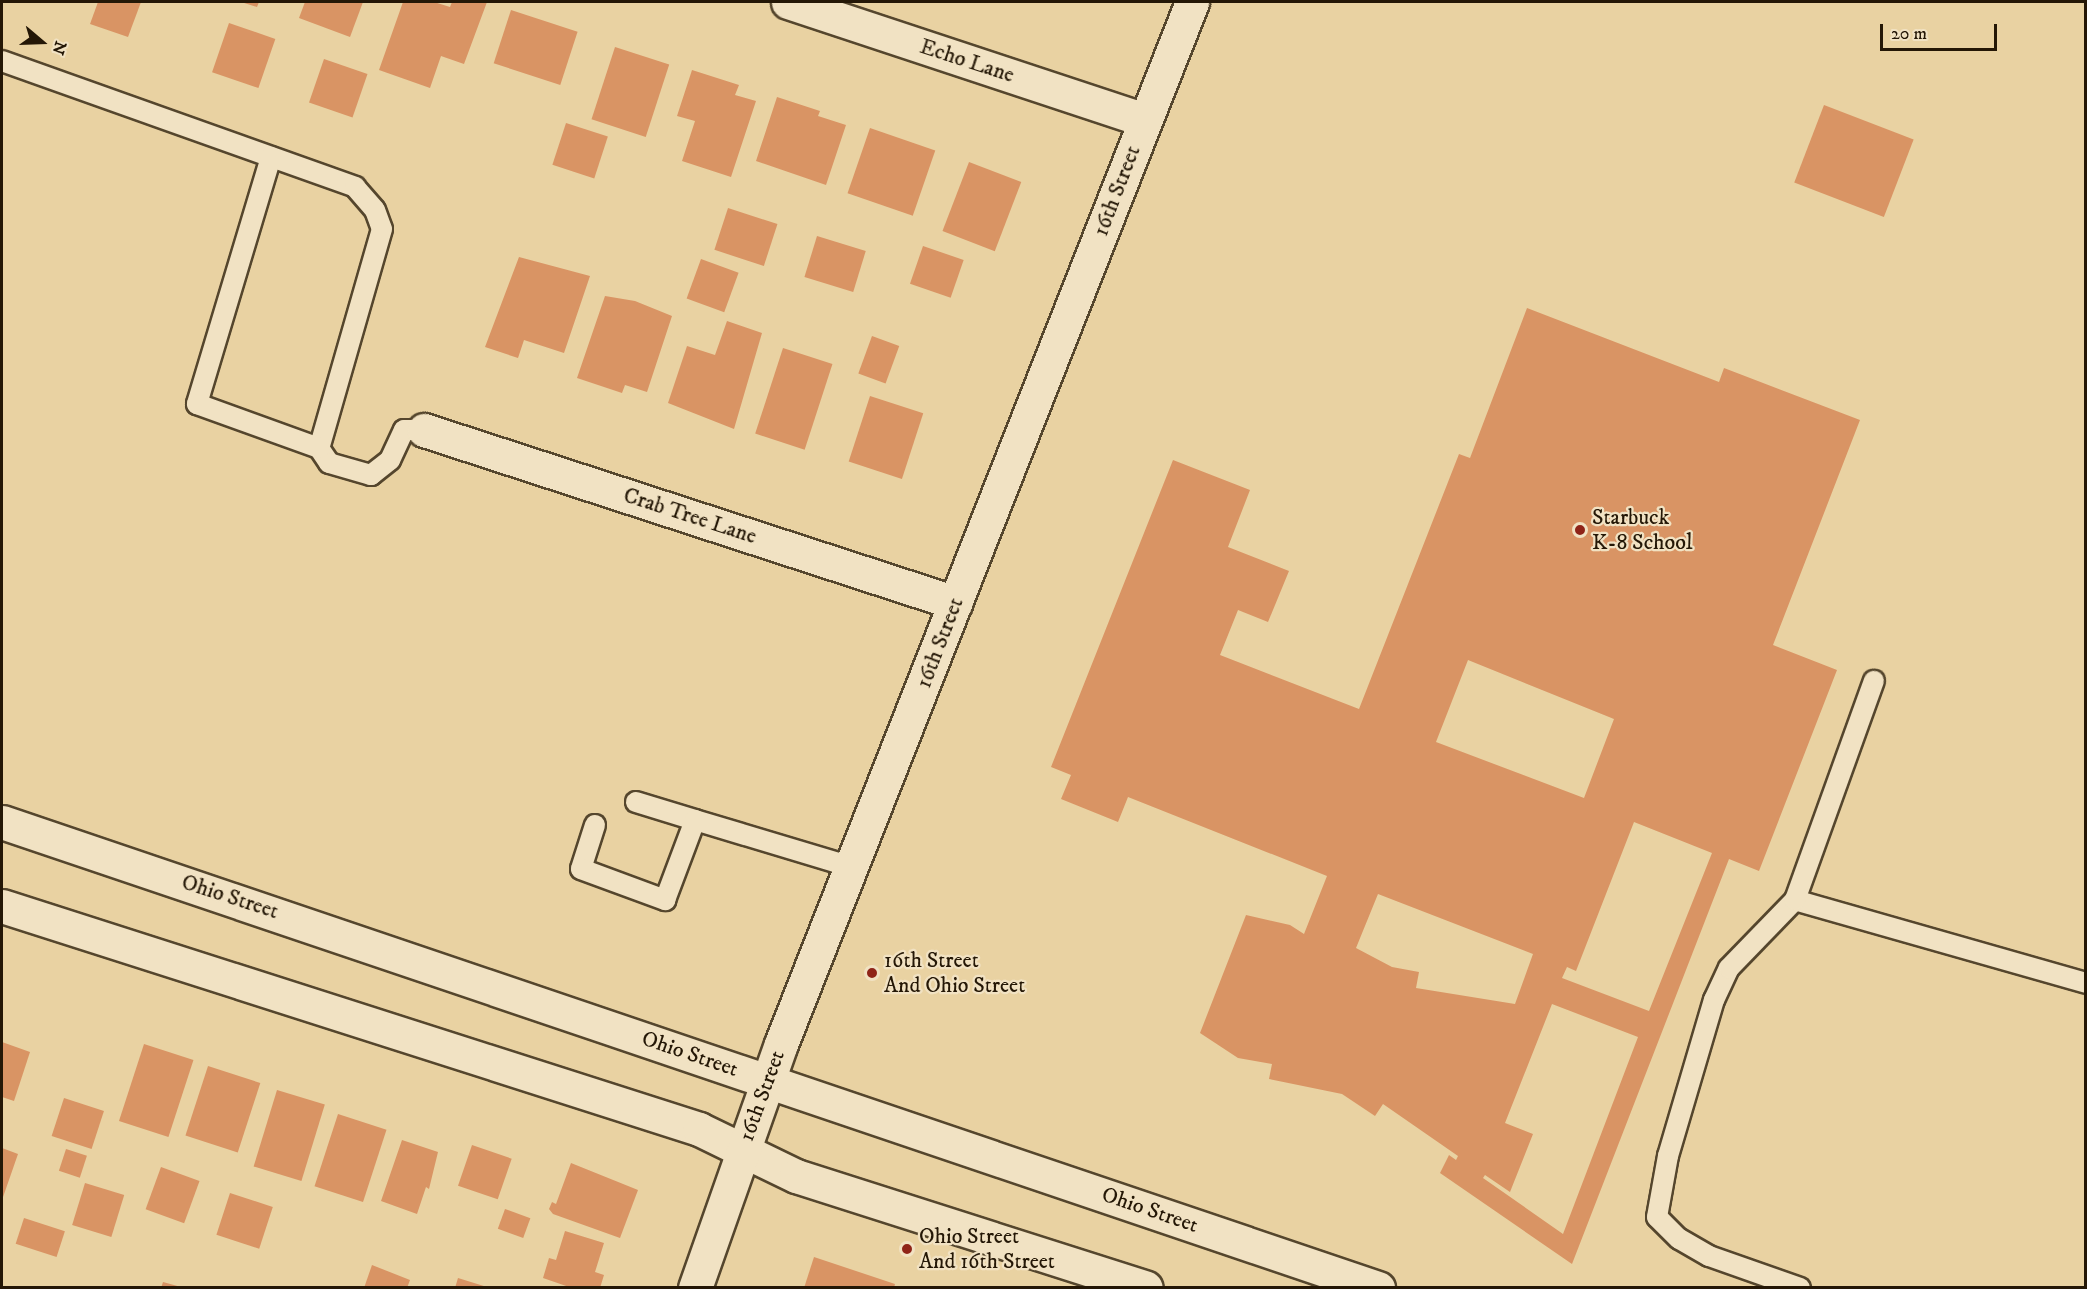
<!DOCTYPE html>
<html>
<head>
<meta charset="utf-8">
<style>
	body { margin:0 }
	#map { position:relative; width:2087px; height:1289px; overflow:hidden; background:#e9d2a2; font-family:"IM FELL DW Pica",serif }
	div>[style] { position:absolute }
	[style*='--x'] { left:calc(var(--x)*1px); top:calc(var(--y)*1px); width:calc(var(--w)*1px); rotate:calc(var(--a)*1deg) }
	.building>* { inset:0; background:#d99464; transform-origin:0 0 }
	.roads { filter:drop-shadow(2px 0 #55462d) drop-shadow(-2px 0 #55462d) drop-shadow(0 2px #55462d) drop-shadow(0 -2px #55462d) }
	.service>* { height:20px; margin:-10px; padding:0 10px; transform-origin:10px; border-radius:10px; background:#f1e2c3 }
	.minor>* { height:33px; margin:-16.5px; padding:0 16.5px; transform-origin:16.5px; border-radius:16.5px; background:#f1e2c3 }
	.tertiary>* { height:33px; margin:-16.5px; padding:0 16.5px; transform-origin:16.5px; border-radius:16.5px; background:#f1e2c3 }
	.dots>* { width:16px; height:16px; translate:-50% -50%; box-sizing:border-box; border:3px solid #f1e2c3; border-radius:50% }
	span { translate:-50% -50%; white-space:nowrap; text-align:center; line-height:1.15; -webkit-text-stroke:4.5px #f1e2c3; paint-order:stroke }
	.street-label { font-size:22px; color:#241706 }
	.poi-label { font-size:22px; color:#241706 }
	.left { translate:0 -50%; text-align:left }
	.frame { position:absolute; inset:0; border:3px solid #241706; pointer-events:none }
	.north { position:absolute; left:12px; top:12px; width:60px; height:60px; -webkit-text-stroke:4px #f1e2c3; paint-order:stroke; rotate:109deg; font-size:16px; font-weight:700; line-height:24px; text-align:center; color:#241706 }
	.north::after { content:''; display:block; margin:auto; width:21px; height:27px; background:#241706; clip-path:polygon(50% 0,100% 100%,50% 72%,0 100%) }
	.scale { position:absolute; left:1880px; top:24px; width:117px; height:27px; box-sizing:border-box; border:3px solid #241706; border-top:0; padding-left:8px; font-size:18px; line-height:21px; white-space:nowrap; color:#241706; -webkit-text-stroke:4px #f1e2c3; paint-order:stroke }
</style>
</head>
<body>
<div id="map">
	<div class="building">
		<div style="clip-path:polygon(98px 2px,141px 2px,128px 37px,90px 24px)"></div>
		<div style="clip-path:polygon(241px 2px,259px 2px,257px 7px)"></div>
		<div style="clip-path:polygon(305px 2px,363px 2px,350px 37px,299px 18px)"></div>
		<div style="clip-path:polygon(403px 2px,434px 2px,450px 7px,452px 2px,487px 2px,464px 64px,441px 56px,430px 88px,379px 70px)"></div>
		<div style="left:511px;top:10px;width:70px;height:56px;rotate:18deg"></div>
		<div style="left:229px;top:23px;width:49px;height:52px;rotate:19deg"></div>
		<div style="left:615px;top:47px;width:57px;height:76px;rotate:18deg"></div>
		<div style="left:324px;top:59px;width:46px;height:46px;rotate:19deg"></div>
		<div style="clip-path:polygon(692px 70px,739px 85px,735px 95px,756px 101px,731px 177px,682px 161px,695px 121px,677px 116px)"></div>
		<div style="clip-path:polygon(777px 97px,820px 111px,818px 116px,846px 125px,826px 185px,756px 161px)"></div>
		<div style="left:1824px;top:105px;width:96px;height:83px;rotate:21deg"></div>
		<div style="left:566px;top:123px;width:44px;height:44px;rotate:18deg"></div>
		<div style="left:870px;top:128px;width:69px;height:69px;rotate:19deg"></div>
		<div style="left:969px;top:162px;width:56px;height:74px;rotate:21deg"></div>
		<div style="left:728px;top:208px;width:52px;height:44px;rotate:18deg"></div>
		<div style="left:817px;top:236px;width:51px;height:43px;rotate:17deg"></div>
		<div style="left:923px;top:246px;width:43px;height:40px;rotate:19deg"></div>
		<div style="clip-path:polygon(519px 257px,590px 276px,564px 353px,524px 340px,518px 358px,485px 347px)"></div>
		<div style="left:701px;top:259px;width:40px;height:42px;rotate:20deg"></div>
		<div style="clip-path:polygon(605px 296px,635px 301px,672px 316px,647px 392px,625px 385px,622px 393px,577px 378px)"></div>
		<div style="clip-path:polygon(evenodd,1527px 308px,1719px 382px,1724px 368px,1860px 420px,1773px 645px,1837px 670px,1759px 871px,1729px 859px,1572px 1264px,1440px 1173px,1449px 1155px,1456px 1160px,1458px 1156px,1383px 1104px,1375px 1116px,1342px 1094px,1269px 1079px,1272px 1064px,1238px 1058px,1200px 1033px,1246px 915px,1290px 925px,1304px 934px,1327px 876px,1128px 797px,1118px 822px,1061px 799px,1071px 775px,1051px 767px,1173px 460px,1250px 490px,1228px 547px,1289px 571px,1268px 622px,1238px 610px,1220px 655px,1359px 709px,1459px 454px,1470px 458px,1527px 308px,1468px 660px,1614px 719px,1584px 798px,1436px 742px,1468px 660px,1527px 308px,1634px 822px,1712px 853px,1649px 1011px,1562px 978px,1567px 967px,1576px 971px,1634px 822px,1527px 308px,1378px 894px,1533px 954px,1515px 1004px,1416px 988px,1419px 972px,1392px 967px,1356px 948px,1378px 894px,1527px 308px,1552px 1004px,1638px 1037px,1563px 1234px,1483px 1178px,1485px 1175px,1510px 1192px,1533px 1134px,1505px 1123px,1552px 1004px)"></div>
		<div style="clip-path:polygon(727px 321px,762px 333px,734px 429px,668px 403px,687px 346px,715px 355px)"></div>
		<div style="left:872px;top:336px;width:29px;height:40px;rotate:20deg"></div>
		<div style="left:783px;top:348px;width:52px;height:90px;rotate:18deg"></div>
		<div style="left:870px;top:396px;width:56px;height:69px;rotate:18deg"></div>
		<div style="clip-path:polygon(2px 1042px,30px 1052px,14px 1101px,2px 1097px)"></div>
		<div style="left:144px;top:1044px;width:52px;height:81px;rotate:18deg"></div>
		<div style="left:208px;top:1066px;width:55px;height:73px;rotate:18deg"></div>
		<div style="left:277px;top:1090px;width:50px;height:80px;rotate:17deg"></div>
		<div style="left:64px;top:1098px;width:42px;height:40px;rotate:18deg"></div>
		<div style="left:338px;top:1114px;width:51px;height:76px;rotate:18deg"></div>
		<div style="clip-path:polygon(402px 1140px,438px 1152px,429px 1189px,426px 1187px,417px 1214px,381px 1201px)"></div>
		<div style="left:472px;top:1145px;width:42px;height:43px;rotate:19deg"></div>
		<div style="clip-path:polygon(2px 1148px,18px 1154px,2px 1200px)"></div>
		<div style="left:66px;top:1149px;width:22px;height:23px;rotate:18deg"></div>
		<div style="clip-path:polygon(571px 1163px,638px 1190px,620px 1238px,553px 1214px,549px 1209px,552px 1202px,556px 1204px)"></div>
		<div style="left:161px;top:1167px;width:41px;height:45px;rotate:20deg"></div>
		<div style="left:85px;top:1183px;width:41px;height:44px;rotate:17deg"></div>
		<div style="left:230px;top:1193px;width:45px;height:44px;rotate:18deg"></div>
		<div style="left:505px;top:1209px;width:27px;height:21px;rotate:20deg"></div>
		<div style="left:24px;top:1218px;width:43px;height:27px;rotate:18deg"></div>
		<div style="clip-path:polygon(565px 1231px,604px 1243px,595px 1272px,604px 1275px,600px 1288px,572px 1288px,543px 1278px,549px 1258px,556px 1260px)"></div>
		<div style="clip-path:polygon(814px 1257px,895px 1284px,894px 1288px,804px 1288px)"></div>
		<div style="clip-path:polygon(372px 1265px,410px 1280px,407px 1288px,364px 1288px)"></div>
		<div style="clip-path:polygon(458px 1278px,487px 1287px,487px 1288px,455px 1288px)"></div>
		<div style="clip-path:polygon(163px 1282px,181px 1287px,180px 1288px,161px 1288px)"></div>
	</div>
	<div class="roads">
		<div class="service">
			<div style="--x:2;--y:61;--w:375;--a:19.6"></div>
			<div style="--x:355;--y:187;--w:30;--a:49"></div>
			<div style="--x:375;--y:210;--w:20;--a:70"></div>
			<div style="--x:382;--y:229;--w:228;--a:106"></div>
			<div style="--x:319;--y:448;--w:18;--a:56"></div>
			<div style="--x:329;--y:463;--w:44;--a:15.9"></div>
			<div style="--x:371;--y:475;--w:24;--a:-38"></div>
			<div style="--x:390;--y:460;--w:33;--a:-65"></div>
			<div style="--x:404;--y:430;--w:20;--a:0"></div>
			<div style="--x:271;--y:157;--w:258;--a:106.7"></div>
			<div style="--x:197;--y:404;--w:130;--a:19.8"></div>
			<div style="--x:636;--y:802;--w:62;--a:17"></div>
			<div style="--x:595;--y:825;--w:46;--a:107.7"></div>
			<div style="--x:581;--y:869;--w:90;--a:20.3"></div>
			<div style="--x:665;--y:900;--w:85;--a:-69.4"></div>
			<div style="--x:695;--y:820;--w:164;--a:16.7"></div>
			<div style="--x:1795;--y:900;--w:303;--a:15.9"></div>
			<div style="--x:1800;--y:1288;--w:96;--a:-160.6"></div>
			<div style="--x:1709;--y:1256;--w:34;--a:-150"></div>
			<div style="--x:1679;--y:1239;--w:31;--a:-135"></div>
			<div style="--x:1657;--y:1217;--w:62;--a:-79.8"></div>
			<div style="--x:1668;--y:1156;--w:163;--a:-73.6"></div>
			<div style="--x:1714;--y:1000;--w:35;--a:-65"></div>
			<div style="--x:1729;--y:968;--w:95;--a:-45.9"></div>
			<div style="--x:1795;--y:900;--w:233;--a:-70.2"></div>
		</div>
		<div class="minor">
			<div style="--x:788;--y:2;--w:376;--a:18.3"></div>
			<div style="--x:424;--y:430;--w:559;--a:18.01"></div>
		</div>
		<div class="tertiary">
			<div style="--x:2;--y:822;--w:1453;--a:18.71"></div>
			<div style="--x:2;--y:906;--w:732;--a:17.74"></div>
			<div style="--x:699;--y:1129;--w:108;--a:25.9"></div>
			<div style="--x:796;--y:1176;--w:367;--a:17.7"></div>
			<div style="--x:695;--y:1288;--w:259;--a:-70.6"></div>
			<div style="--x:781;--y:1044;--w:1120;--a:-68.47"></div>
		</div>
	</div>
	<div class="dots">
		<div style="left:1580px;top:530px;background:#8f2418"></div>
		<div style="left:872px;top:973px;background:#8f2418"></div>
		<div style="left:907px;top:1249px;background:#8f2418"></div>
	</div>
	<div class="street-label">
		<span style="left:967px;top:61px;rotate:18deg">Echo Lane</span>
		<span style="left:1117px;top:191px;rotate:-69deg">16th Street</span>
		<span style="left:690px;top:516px;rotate:18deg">Crab Tree Lane</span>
		<span style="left:940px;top:643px;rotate:-69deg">16th Street</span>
		<span style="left:230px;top:897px;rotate:18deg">Ohio Street</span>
		<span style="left:690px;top:1054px;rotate:19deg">Ohio Street</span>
		<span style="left:762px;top:1096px;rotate:-70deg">16th Street</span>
		<span style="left:1150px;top:1210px;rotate:19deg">Ohio Street</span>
	</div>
	<div class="poi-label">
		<span class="left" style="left:1592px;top:530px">Starbuck<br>K-8 School</span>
		<span class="left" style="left:884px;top:973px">16th Street<br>And Ohio Street</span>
		<span class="left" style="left:919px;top:1249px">Ohio Street<br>And 16th Street</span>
	</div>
	<div class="frame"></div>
	<div class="north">N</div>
	<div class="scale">20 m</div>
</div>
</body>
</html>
